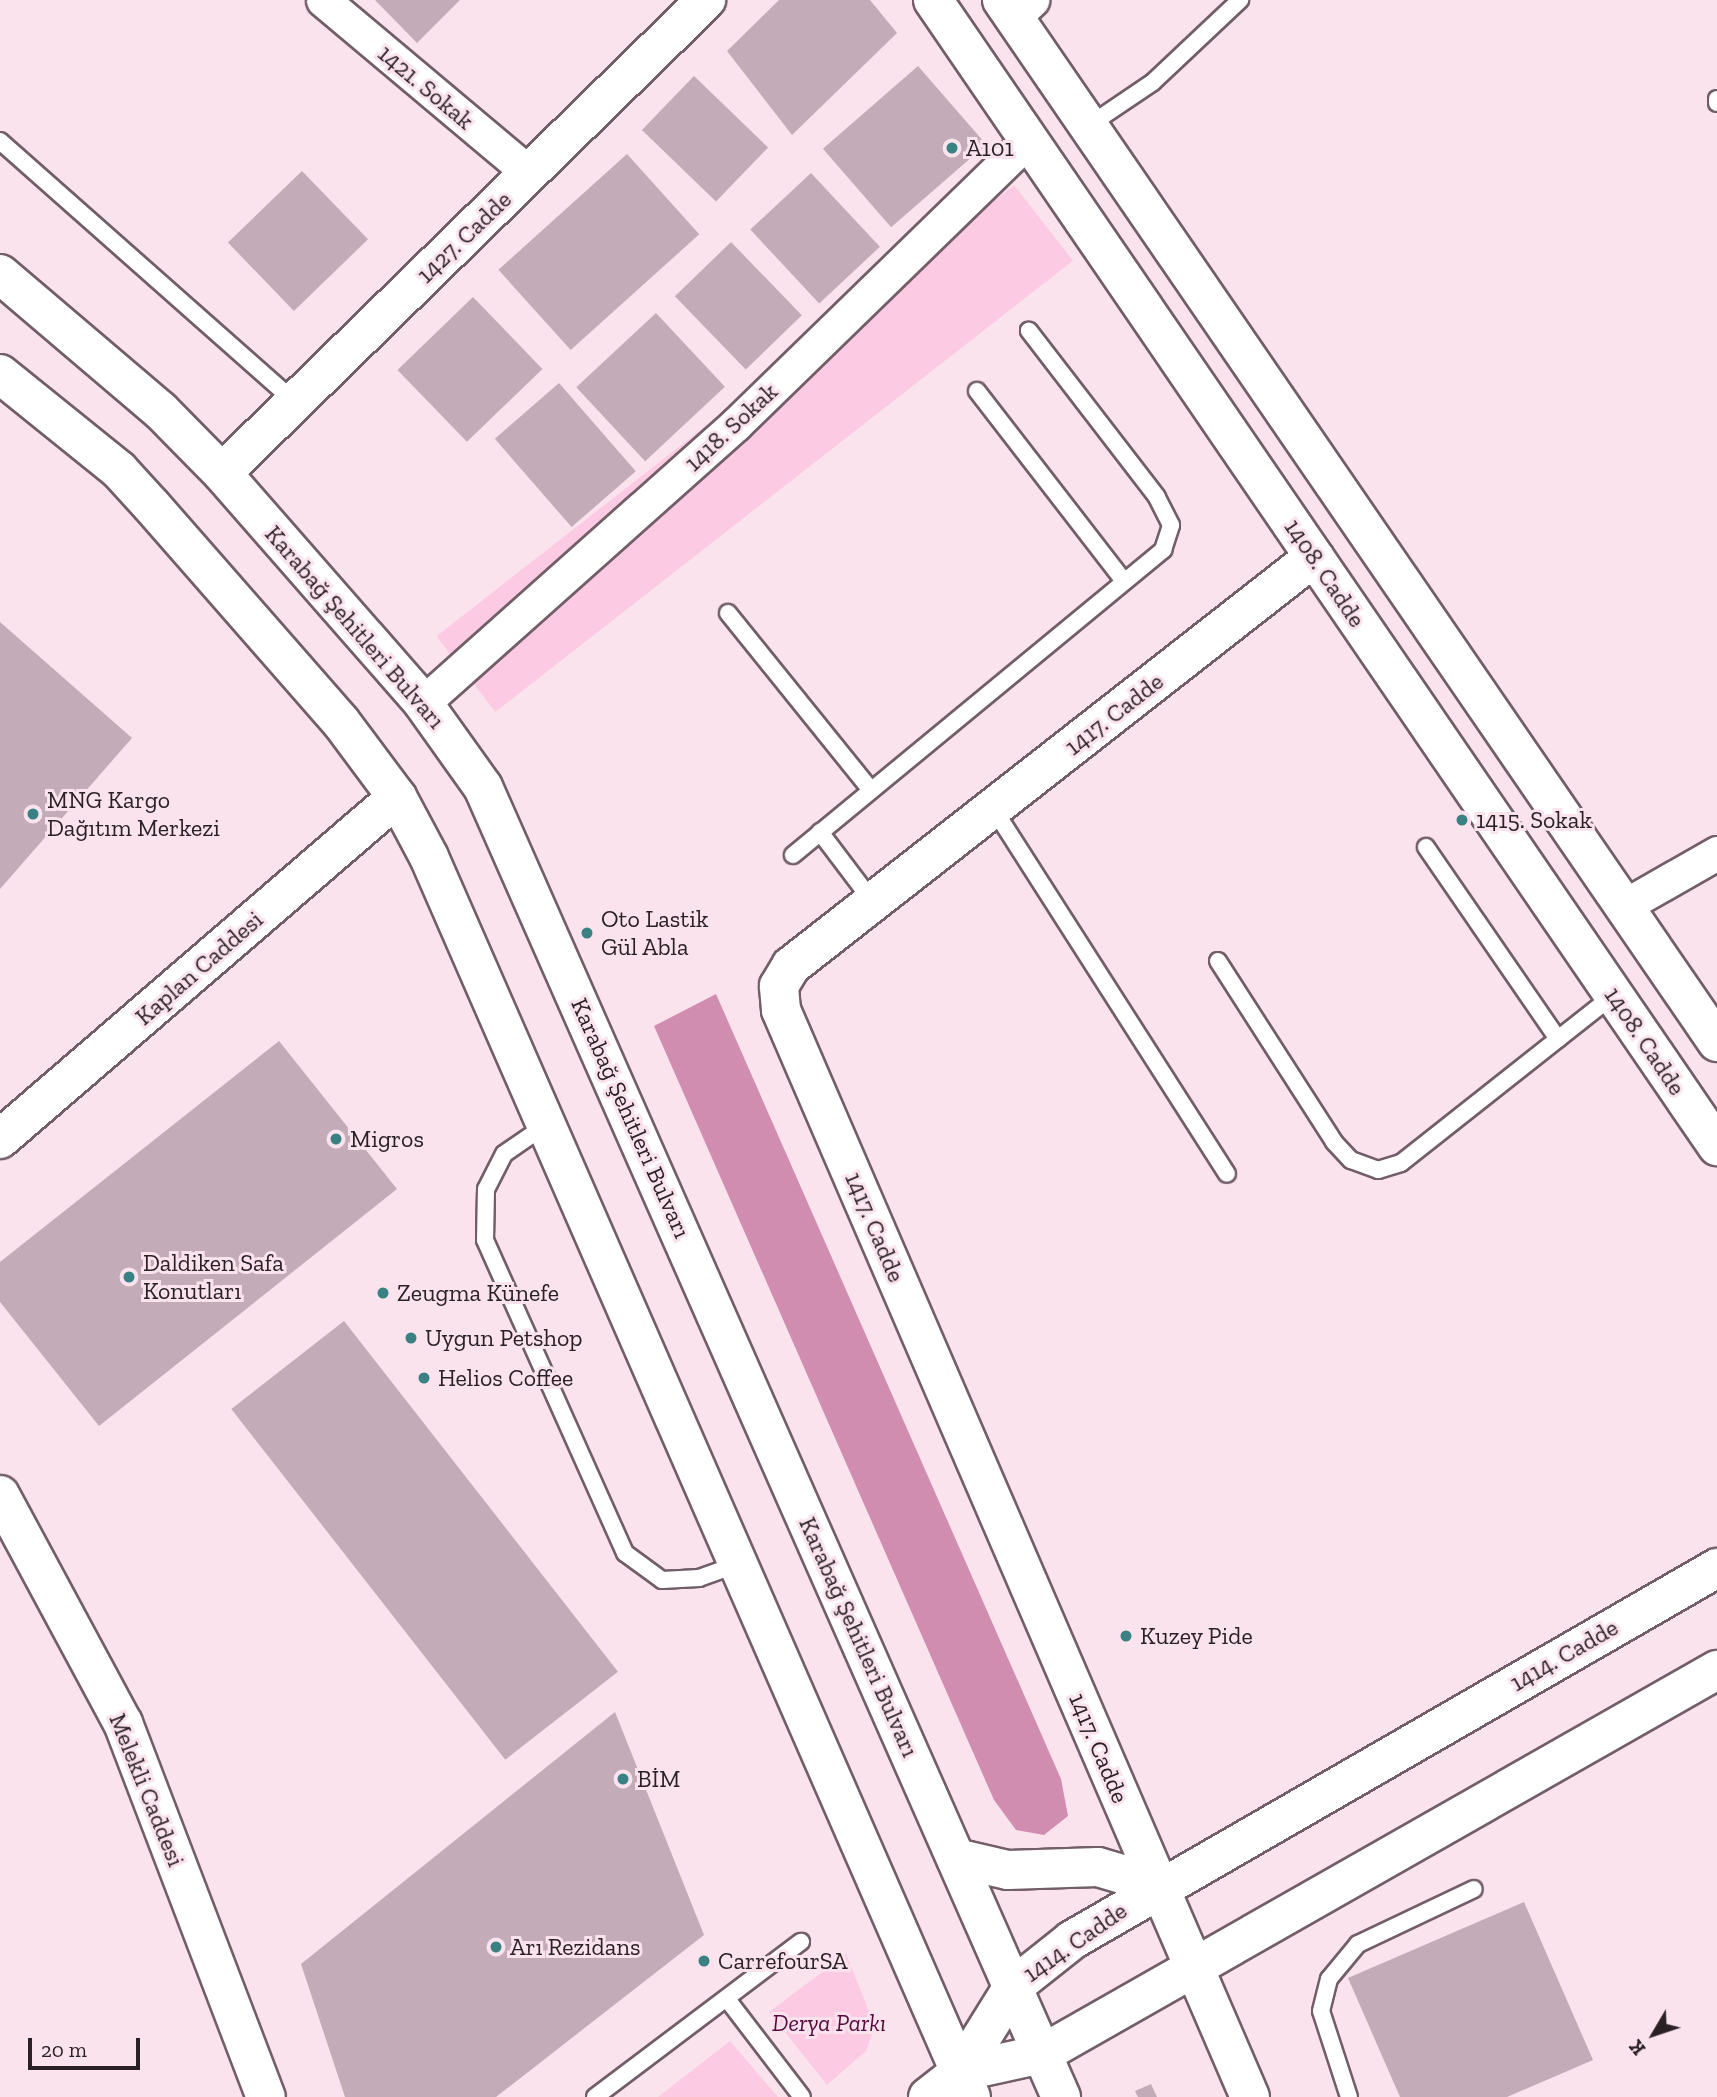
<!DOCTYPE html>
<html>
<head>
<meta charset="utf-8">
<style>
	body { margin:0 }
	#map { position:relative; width:1717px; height:2097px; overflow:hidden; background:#fbe3ee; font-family:"Zilla Slab",serif }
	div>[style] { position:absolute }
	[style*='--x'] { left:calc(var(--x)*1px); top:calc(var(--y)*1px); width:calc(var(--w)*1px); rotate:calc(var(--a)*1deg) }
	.green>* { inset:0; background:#fccbe3; transform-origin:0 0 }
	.forest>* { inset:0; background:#d08daf }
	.building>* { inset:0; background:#c3acb7; transform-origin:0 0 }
	.roads { filter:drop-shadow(2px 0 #725e68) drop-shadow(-2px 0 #725e68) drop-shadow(0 2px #725e68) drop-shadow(0 -2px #725e68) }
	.lane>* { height:16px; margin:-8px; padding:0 8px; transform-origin:8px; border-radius:8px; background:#fff }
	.street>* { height:33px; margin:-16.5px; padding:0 16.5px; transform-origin:16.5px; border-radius:16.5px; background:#fff }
	.secondary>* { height:38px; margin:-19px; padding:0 19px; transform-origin:19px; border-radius:19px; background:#fff }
	.dots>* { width:19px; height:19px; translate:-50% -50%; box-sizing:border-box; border:4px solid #fbe3ee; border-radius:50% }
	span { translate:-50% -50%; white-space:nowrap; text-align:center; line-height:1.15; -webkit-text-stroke:6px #fbe3ee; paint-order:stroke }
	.street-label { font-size:24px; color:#2a2125 }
	.poi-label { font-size:24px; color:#2a2125 }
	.left { translate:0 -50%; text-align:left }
	.park-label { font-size:24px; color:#59093c; font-style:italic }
	.north { position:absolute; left:1619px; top:1999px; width:70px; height:70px; -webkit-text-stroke:5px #fbe3ee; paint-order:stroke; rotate:231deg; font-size:19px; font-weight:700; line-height:28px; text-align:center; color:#2a2125 }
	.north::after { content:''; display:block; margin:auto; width:24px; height:32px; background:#2a2125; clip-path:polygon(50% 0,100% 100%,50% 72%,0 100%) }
	.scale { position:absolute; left:28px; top:2038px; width:112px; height:32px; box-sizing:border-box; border:4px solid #2a2125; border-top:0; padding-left:9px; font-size:21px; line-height:24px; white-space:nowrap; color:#2a2125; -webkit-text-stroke:5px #fbe3ee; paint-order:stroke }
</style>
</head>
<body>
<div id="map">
	<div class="green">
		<div style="left:1014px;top:185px;width:96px;height:733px;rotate:52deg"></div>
		<div style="clip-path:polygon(846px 1954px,875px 2026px,866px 2051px,827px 2085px,769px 2012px)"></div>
		<div style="clip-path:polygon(730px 2041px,778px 2097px,658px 2097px)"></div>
	</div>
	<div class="forest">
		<div style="clip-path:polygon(716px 994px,1061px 1779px,1068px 1816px,1044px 1835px,1016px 1830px,994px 1800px,654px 1026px)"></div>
	</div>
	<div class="building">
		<div style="clip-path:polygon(375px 0,460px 0,417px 43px)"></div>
		<div style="clip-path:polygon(779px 0,870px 0,897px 33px,792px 135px,727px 51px)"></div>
		<div style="left:918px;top:66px;width:104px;height:126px;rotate:49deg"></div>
		<div style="left:694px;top:76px;width:103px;height:75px;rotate:44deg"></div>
		<div style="left:627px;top:154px;width:108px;height:173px;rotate:48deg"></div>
		<div style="left:302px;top:171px;width:95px;height:103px;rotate:46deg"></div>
		<div style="left:811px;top:173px;width:101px;height:83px;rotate:47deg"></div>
		<div style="left:731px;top:242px;width:102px;height:78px;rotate:46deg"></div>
		<div style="left:473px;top:297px;width:100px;height:105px;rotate:46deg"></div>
		<div style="left:656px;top:313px;width:101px;height:109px;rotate:47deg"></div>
		<div style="left:559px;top:383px;width:117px;height:85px;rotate:49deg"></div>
		<div style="clip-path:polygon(0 622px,132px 738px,0 889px)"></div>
		<div style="clip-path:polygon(279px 1041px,397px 1189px,99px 1426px,0 1302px,0 1262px)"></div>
		<div style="left:344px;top:1321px;width:445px;height:143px;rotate:52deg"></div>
		<div style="clip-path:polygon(615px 1712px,704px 1935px,496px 2097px,345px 2097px,301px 1964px)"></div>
		<div style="clip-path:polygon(1524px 1902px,1593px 2060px,1507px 2097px,1400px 2097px,1348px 1978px)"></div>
		<div style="clip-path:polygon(1151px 2084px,1157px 2097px,1138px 2097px,1135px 2091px)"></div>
	</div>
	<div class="roads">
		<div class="lane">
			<div style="--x:1717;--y:99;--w:4;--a:90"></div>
			<div style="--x:1088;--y:126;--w:78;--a:-34.1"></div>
			<div style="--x:1153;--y:82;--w:120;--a:-43.3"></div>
			<div style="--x:0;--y:141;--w:394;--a:41.5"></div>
			<div style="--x:977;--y:391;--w:239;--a:52.3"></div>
			<div style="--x:728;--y:613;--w:226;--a:51.1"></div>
			<div style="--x:993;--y:808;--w:434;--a:57.4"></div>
			<div style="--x:820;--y:832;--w:88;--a:52.9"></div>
			<div style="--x:1426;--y:847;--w:233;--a:55.5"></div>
			<div style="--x:793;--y:855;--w:480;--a:-39.5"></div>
			<div style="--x:1163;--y:550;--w:26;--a:-72"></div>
			<div style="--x:1171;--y:525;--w:31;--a:-117"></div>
			<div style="--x:1157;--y:497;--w:210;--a:-127.6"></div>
			<div style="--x:1218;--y:961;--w:215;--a:57.3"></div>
			<div style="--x:1334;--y:1142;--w:25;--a:47"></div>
			<div style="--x:1351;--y:1160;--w:29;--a:20"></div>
			<div style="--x:1378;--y:1170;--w:24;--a:-17"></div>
			<div style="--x:1401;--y:1163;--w:271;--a:-38.3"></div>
			<div style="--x:546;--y:1125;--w:51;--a:145.4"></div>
			<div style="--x:504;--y:1154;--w:39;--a:117"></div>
			<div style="--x:486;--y:1189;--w:51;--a:91.1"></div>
			<div style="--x:485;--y:1240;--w:343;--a:65.9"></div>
			<div style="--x:625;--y:1553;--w:46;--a:36.1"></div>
			<div style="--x:662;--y:1580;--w:37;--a:-3"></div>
			<div style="--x:699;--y:1578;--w:41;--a:-19.7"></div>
			<div style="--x:727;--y:1999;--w:123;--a:52.6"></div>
			<div style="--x:595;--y:2097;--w:258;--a:-37"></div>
			<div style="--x:1349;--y:2097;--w:90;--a:-108"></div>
			<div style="--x:1321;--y:2011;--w:33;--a:-76"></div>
			<div style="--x:1329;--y:1979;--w:45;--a:-50.4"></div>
			<div style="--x:1358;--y:1944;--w:128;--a:-25.4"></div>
		</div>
		<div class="street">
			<div style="--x:323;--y:0;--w:269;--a:40"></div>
			<div style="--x:1014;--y:17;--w:25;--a:-43"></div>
			<div style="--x:423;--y:703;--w:419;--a:-41.7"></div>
			<div style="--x:736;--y:424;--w:407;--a:-44.2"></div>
			<div style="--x:1624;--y:906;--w:107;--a:-29.7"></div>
		</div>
		<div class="secondary">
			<div style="--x:933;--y:0;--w:1389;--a:55.62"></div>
			<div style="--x:1002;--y:0;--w:1264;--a:55.54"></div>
			<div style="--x:0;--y:274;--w:211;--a:40.4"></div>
			<div style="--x:161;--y:411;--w:87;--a:45.5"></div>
			<div style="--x:222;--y:473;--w:305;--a:48.8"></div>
			<div style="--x:423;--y:703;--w:103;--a:54.5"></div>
			<div style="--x:483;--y:787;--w:1432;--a:66.19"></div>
			<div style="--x:0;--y:374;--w:153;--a:38.9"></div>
			<div style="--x:119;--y:470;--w:47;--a:47.6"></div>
			<div style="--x:151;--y:505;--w:288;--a:48.8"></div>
			<div style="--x:341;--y:722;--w:94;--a:53.3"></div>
			<div style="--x:397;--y:797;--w:68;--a:61.9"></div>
			<div style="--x:429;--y:857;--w:1353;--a:66.39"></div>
			<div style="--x:222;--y:473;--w:677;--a:-44.34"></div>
			<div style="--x:0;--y:1139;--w:524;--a:-40.74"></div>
			<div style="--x:0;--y:1495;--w:259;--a:61.7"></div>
			<div style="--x:123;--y:1723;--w:400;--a:69.1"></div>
			<div style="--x:956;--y:1858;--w:53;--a:13"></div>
			<div style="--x:1008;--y:1870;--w:90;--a:-1.9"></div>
			<div style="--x:1098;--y:1867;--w:64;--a:16.4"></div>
			<div style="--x:960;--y:2072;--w:84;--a:-12.4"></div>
			<div style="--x:1042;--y:2054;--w:777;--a:-29.64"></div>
			<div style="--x:928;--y:2097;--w:41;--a:-38"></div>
			<div style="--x:960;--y:2072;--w:100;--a:-58.1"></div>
			<div style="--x:1013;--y:1987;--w:75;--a:-38.5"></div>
			<div style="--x:1072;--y:1940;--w:745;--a:-29.97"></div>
			<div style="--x:1250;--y:2097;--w:1184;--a:-113.34"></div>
			<div style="--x:781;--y:1010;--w:24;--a:-95"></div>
			<div style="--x:779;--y:986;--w:23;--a:-59"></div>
			<div style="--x:791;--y:966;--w:664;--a:-38.03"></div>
		</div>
	</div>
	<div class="dots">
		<div style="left:952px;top:148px;background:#398183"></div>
		<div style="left:33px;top:814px;background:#398183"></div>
		<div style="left:1462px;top:820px;background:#398183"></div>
		<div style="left:587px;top:933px;background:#398183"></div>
		<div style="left:336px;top:1139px;background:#398183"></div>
		<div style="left:129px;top:1277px;background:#398183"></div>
		<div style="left:383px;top:1293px;background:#398183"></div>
		<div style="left:411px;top:1338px;background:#398183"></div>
		<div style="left:424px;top:1378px;background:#398183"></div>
		<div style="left:1126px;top:1636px;background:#398183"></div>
		<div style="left:623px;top:1779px;background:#398183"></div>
		<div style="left:496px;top:1947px;background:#398183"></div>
		<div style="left:704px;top:1961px;background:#398183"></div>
	</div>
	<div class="street-label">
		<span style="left:426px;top:87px;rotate:40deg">1421. Sokak</span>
		<span style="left:464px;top:237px;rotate:-44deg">1427. Cadde</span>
		<span style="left:731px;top:427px;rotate:-43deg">1418. Sokak</span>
		<span style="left:1325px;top:573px;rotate:56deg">1408. Cadde</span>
		<span style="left:355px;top:627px;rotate:49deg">Karabağ Şehitleri Bulvarı</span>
		<span style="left:1114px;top:714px;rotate:-38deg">1417. Cadde</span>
		<span style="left:199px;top:968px;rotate:-41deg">Kaplan Caddesi</span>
		<span style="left:1645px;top:1041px;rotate:56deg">1408. Cadde</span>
		<span style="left:631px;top:1118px;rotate:66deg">Karabağ Şehitleri Bulvarı</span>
		<span style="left:875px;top:1227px;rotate:67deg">1417. Cadde</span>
		<span style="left:859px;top:1637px;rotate:66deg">Karabağ Şehitleri Bulvarı</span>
		<span style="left:1564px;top:1655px;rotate:-30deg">1414. Cadde</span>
		<span style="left:1099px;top:1748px;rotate:67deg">1417. Cadde</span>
		<span style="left:147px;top:1790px;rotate:68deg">Melekli Caddesi</span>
		<span style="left:1075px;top:1942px;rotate:-35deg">1414. Cadde</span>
	</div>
	<div class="poi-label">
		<span class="left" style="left:966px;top:148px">A101</span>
		<span class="left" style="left:47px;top:814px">MNG Kargo<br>Dağıtım Merkezi</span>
		<span class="left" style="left:1476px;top:820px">1415. Sokak</span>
		<span class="left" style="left:601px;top:933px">Oto Lastik<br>Gül Abla</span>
		<span class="left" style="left:350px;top:1139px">Migros</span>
		<span class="left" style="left:143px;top:1277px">Daldiken Safa<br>Konutları</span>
		<span class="left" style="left:397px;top:1293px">Zeugma Künefe</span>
		<span class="left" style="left:425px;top:1338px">Uygun Petshop</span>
		<span class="left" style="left:438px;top:1378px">Helios Coffee</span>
		<span class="left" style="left:1140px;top:1636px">Kuzey Pide</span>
		<span class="left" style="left:637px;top:1779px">BİM</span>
		<span class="left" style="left:510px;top:1947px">Arı Rezidans</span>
		<span class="left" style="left:718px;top:1961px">CarrefourSA</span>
	</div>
	<div class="park-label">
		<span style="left:829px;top:2023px">Derya Parkı</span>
	</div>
	<div class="north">K</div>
	<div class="scale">20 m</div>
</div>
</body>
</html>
